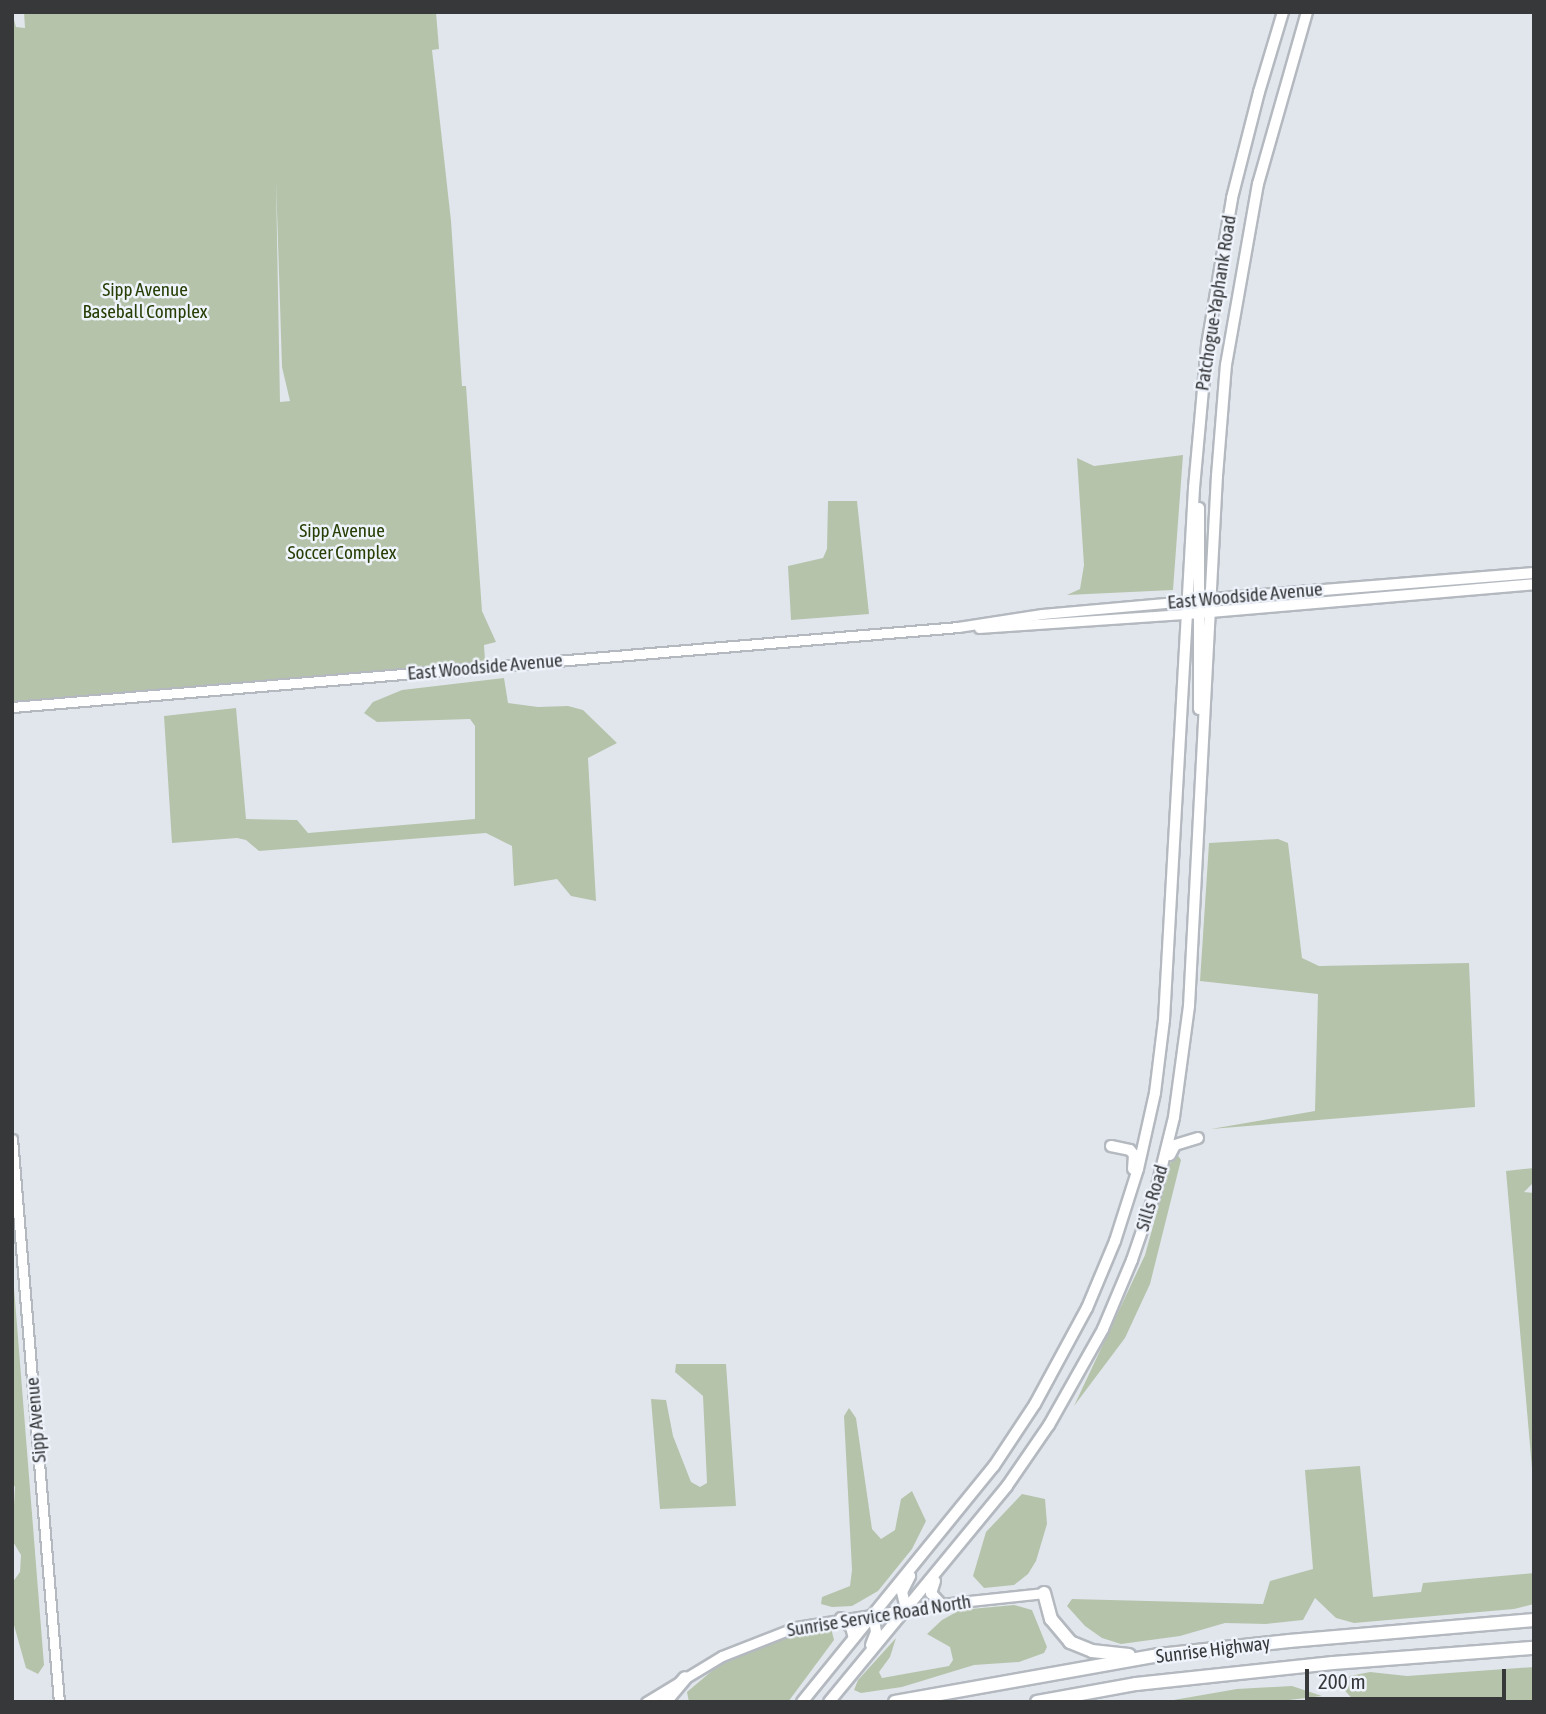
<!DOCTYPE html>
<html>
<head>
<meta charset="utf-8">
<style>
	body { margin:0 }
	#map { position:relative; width:1546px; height:1714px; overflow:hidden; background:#e1e6ed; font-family:"Asap Condensed",sans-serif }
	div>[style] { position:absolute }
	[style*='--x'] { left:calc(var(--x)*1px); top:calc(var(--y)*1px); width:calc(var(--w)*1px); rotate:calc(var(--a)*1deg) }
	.green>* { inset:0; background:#b6c3ab }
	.roads { filter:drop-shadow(2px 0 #b4b9c0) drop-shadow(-2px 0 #b4b9c0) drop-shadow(0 2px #b4b9c0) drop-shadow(0 -2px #b4b9c0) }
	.secondary>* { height:9px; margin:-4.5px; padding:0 4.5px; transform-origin:4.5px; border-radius:4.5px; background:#fff }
	.primary>* { height:10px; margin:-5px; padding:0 5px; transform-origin:5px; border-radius:5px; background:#fff }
	.highway>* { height:12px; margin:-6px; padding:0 6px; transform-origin:6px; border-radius:6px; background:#fff }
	span { translate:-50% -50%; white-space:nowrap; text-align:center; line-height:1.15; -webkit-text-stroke:5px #eff3fb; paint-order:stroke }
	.park-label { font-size:19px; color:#273f05 }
	.street-label { font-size:19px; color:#36383a }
	.frame { position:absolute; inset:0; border:14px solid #36383a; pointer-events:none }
	.scale { position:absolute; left:1305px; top:1669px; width:201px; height:32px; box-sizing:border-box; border:4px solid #36383a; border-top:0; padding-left:9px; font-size:21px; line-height:24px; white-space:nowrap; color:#36383a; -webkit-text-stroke:5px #eff3fb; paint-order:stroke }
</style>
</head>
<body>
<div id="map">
	<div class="green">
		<div style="clip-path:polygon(evenodd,12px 12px,16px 27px,25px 28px,24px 12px,436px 12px,439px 49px,432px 50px,451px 221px,462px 386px,466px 386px,482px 611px,496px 642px,484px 645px,485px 661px,12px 703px,12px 12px,276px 180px,282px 367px,290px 401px,280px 402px,276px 180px)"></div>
		<div style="clip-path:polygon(1183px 455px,1173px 590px,1067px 595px,1080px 589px,1084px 565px,1077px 458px,1094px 466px)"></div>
		<div style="clip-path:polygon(828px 501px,857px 501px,869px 614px,791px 620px,788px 566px,823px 558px,827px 549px)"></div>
		<div style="clip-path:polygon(504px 678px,508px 703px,538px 707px,568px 706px,583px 710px,617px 743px,588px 758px,596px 901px,571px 896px,557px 879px,514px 886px,512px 846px,486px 833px,259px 851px,246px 840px,237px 838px,172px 843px,164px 716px,236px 708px,246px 819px,297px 820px,308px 833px,475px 819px,475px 726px,470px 719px,377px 722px,364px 713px,373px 702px,402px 690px)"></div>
		<div style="clip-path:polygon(1278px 839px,1288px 843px,1302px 958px,1319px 966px,1469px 963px,1475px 1107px,1211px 1129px,1315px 1111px,1318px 994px,1200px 981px,1209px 843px)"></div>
		<div style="clip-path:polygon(1174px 1150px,1181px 1160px,1150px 1284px,1125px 1338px,1074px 1406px,1145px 1255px)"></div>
		<div style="clip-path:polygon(1534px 1168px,1534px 1182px,1524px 1192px,1534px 1193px,1534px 1491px,1506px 1171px)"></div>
		<div style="clip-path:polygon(12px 1262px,44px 1665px,38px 1674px,26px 1668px,12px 1618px,12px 1583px,20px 1572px,21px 1555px,12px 1540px,15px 1487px,12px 1482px)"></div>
		<div style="clip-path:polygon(676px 1364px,726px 1364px,736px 1506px,660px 1509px,651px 1399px,666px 1400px,673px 1436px,691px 1482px,700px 1487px,707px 1483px,703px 1396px,675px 1372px)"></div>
		<div style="clip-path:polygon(849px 1408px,856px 1418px,872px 1529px,881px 1539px,895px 1530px,901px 1499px,912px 1491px,926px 1521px,912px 1549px,878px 1591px,852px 1606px,832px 1607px,821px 1604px,822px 1597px,850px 1586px,852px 1570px,844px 1416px)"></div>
		<div style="clip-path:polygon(1360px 1466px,1373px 1597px,1421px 1592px,1423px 1583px,1534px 1573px,1534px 1604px,1514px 1609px,1354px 1623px,1336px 1618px,1315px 1598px,1303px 1620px,1266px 1624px,1225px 1623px,1180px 1636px,1121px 1644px,1102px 1638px,1085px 1626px,1067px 1606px,1072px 1599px,1263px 1604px,1270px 1581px,1313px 1569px,1305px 1470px)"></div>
		<div style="clip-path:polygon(1022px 1494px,1045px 1499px,1047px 1524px,1036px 1561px,1028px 1574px,1014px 1585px,984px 1588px,973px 1576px,986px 1532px)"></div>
		<div style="clip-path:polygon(1014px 1605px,1032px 1610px,1047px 1647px,1044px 1653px,1019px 1662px,974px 1665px,902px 1687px,861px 1693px,854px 1690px,858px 1680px,896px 1638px,890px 1657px,879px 1672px,882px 1678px,949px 1666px,953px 1660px,950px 1647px,927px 1634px,942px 1620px,960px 1610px)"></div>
		<div style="clip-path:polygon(831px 1628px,834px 1640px,788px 1702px,689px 1702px,687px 1692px,726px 1659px,789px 1634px)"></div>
		<div style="clip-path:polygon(1534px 1667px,1534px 1702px,1355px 1702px,1340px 1685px,1350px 1676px,1370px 1672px,1407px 1676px)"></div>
		<div style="clip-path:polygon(1292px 1686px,1322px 1696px,1273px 1702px,1162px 1702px,1237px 1689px)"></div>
	</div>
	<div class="roads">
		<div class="secondary">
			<div style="--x:979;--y:628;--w:208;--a:-3.9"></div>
			<div style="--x:12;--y:707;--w:949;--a:-4.83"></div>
			<div style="--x:958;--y:627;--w:85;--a:-8.8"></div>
			<div style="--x:1042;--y:614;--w:146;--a:-5.1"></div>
			<div style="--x:12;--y:1139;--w:565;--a:85.23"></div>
			<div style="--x:646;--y:1702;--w:89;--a:-31.2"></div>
			<div style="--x:722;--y:1656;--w:79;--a:-21.4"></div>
			<div style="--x:796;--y:1627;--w:147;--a:-9"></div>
			<div style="--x:941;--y:1604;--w:104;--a:-6.1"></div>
		</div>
		<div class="primary">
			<div style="--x:1199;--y:508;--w:201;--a:90"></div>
			<div style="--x:1187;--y:601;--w:348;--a:-4.6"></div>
			<div style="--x:1187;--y:614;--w:348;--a:-4.9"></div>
			<div style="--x:1111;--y:1146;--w:19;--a:12"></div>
			<div style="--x:1130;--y:1150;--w:6;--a:51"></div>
			<div style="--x:1134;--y:1155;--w:14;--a:94"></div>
			<div style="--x:1170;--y:1155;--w:11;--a:-63"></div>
			<div style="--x:1175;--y:1145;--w:24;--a:-17"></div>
			<div style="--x:935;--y:1581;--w:13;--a:108"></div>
			<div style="--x:931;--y:1593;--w:15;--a:48"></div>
			<div style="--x:906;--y:1609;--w:17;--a:-103"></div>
			<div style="--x:902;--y:1592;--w:18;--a:-63"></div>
			<div style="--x:841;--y:1618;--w:13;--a:42"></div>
			<div style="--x:851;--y:1627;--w:11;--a:75"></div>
			<div style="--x:871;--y:1645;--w:14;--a:-69"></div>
			<div style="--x:876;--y:1632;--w:18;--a:-99"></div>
			<div style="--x:802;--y:1702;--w:304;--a:-50.9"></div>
			<div style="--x:994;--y:1466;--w:74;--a:-56.5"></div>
			<div style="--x:1035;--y:1404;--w:109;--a:-61.6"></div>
			<div style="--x:1087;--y:1308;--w:73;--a:-67.3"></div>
			<div style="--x:1115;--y:1241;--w:76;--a:-72.3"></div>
			<div style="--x:1138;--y:1169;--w:78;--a:-77.4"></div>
			<div style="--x:1155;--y:1093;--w:74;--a:-83"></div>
			<div style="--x:1164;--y:1020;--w:533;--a:-86.77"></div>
			<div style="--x:1194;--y:488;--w:144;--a:-84.8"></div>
			<div style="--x:1207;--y:345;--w:149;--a:-80.3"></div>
			<div style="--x:1232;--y:198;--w:109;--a:-75.7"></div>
			<div style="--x:1259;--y:92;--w:84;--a:-73.3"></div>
			<div style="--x:829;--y:1702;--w:280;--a:-50.5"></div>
			<div style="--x:1007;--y:1486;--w:74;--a:-55.5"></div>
			<div style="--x:1049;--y:1425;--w:110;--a:-60.6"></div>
			<div style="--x:1103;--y:1329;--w:75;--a:-67.2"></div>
			<div style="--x:1132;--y:1260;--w:74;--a:-71.1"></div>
			<div style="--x:1156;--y:1190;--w:75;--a:-76.1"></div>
			<div style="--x:1174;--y:1117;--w:112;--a:-82.3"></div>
			<div style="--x:1189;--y:1006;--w:531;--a:-86.98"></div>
			<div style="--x:1217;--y:476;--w:111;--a:-85.4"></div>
			<div style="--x:1226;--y:365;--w:184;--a:-80"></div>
			<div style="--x:1258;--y:184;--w:179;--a:-74.1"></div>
		</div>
		<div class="highway">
			<div style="--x:1044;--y:1593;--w:27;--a:75"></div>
			<div style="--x:1051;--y:1619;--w:30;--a:50"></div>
			<div style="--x:1070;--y:1642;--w:24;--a:22"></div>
			<div style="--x:1092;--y:1651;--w:37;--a:6"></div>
			<div style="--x:665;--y:1702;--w:31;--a:-50"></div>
			<div style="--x:895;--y:1702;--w:268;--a:-10.1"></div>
			<div style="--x:1159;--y:1655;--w:131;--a:-6.1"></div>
			<div style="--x:1289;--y:1641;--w:246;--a:-4.9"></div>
			<div style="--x:1037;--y:1702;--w:101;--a:-10.3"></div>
			<div style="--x:1136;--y:1684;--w:198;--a:-6.1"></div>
			<div style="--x:1333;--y:1663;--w:202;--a:-4.3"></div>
		</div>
	</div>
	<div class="park-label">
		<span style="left:145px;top:301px">Sipp Avenue<br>Baseball Complex</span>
		<span style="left:342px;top:542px">Sipp Avenue<br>Soccer Complex</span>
	</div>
	<div class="street-label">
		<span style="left:1216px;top:303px;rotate:-81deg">Patchogue-Yaphank Road</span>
		<span style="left:1245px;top:596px;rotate:-5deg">East Woodside Avenue</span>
		<span style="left:485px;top:667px;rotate:-5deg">East Woodside Avenue</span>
		<span style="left:1152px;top:1198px;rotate:-73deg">Sills Road</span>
		<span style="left:36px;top:1420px;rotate:-95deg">Sipp Avenue</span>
		<span style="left:879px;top:1616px;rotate:-9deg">Sunrise Service Road North</span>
		<span style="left:1213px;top:1650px;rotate:-7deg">Sunrise Highway</span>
	</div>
	<div class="frame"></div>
	<div class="scale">200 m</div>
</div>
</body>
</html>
